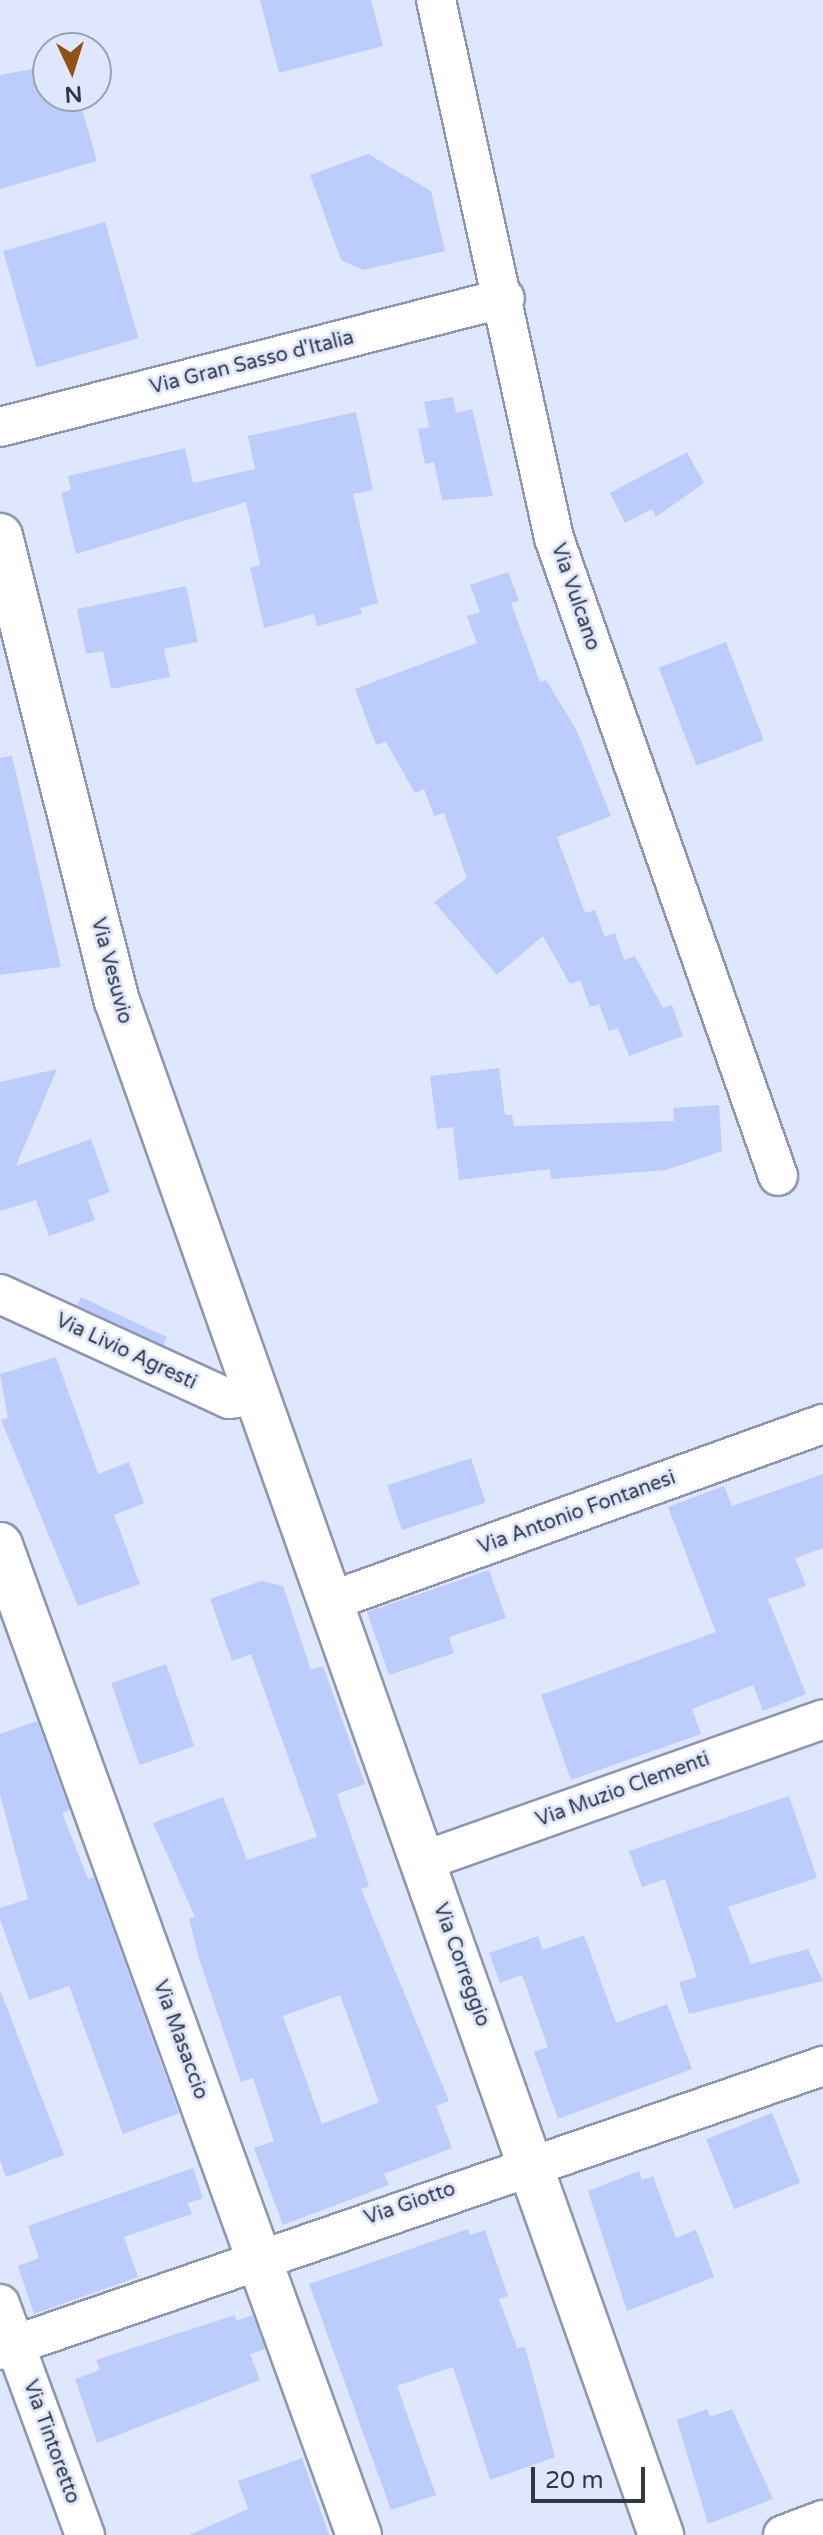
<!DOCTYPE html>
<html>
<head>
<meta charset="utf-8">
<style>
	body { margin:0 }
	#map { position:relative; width:823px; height:2535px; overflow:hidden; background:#dee7fe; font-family:"Varela Round",sans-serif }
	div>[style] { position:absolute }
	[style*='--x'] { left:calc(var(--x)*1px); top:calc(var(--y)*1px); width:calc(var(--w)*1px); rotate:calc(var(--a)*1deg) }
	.building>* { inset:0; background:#bccdfd; transform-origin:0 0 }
	.roads { filter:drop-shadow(2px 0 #8c96b0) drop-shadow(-2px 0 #8c96b0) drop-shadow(0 2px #8c96b0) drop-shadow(0 -2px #8c96b0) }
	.street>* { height:38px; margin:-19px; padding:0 19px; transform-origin:19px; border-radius:19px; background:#fff }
	.secondary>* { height:44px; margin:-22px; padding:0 22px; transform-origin:22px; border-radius:22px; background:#fff }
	span { translate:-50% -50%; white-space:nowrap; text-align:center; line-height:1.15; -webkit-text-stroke:6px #dee7fe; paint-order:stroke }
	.street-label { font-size:20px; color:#333742 }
	.north { position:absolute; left:32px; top:32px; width:80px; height:80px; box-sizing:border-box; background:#dee7fe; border:2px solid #9aa1b3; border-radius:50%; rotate:176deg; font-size:22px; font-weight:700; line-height:32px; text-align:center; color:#333742 }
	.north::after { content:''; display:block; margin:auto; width:28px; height:36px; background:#8f5115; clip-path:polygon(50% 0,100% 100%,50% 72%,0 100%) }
	.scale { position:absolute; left:531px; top:2467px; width:114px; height:36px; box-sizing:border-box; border:4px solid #333742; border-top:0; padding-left:10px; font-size:24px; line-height:28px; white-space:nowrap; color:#333742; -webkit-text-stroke:6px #dee7fe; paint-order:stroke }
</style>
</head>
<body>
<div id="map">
	<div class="building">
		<div style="clip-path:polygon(260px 0,371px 0,383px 46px,279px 73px)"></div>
		<div style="clip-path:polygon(48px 66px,48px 96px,78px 96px,97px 161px,0 189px,0 75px)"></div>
		<div style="clip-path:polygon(368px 154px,431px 191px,445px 251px,363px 270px,341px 260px,310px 175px)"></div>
		<div style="left:105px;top:222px;width:121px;height:106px;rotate:74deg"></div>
		<div style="clip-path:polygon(453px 397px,456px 413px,472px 409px,493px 496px,442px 500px,434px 462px,425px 464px,418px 429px,429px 427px,424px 402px)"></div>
		<div style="clip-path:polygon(356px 412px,373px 490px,353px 494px,378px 603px,360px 608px,362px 614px,317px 626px,314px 614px,264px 628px,250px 568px,260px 565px,246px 502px,76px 554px,61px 493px,71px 490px,68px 476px,185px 448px,193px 483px,255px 469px,248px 436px)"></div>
		<div style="clip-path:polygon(687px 452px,704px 483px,656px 517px,652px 509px,625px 523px,610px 493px)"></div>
		<div style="clip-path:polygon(508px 572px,519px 601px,511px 603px,540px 682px,546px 680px,577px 731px,611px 816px,557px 837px,585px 913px,595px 910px,605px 937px,615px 933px,624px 960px,635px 956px,663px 1008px,672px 1005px,683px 1036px,629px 1056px,618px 1028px,609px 1031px,599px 1004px,590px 1007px,580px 980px,570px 984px,543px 936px,497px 975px,434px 902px,467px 878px,444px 813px,434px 816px,424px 789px,415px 793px,386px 742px,376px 745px,355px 689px,477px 643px,467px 616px,480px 612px,470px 585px)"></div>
		<div style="clip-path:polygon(186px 586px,198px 642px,164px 649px,170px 677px,111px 689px,103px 651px,86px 654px,77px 609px)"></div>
		<div style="left:726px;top:642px;width:105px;height:72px;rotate:69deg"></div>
		<div style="clip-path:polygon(12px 756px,61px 967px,0 975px,0 758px)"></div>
		<div style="clip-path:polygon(499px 1068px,505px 1115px,512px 1115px,514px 1126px,674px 1121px,673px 1108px,719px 1105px,722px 1151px,666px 1170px,551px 1179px,550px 1169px,459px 1180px,453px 1127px,437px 1129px,430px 1076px)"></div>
		<div style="clip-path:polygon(57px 1069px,16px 1166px,91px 1139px,110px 1192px,88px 1200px,95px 1220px,49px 1236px,36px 1200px,0 1211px,0 1082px)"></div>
		<div style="left:81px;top:1297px;width:95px;height:9px;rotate:25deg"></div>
		<div style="clip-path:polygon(56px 1357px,98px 1474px,129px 1462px,144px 1503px,114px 1515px,140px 1584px,78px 1606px,1px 1420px,8px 1418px,0 1374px)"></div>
		<div style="left:471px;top:1458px;width:47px;height:88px;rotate:72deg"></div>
		<div style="clip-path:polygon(823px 1474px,823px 1548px,795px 1558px,806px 1586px,768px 1599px,806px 1694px,763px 1711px,753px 1685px,692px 1709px,701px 1734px,571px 1780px,541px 1695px,716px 1632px,668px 1507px,724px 1486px,732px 1506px)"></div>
		<div style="clip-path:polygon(489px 1570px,506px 1618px,449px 1637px,454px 1653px,389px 1675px,367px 1612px)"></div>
		<div style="clip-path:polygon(evenodd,261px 1581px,283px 1586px,311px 1670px,323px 1666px,365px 1784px,337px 1794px,369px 1886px,361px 1889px,449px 2101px,436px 2106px,452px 2148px,384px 2174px,389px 2185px,283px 2225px,254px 2148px,274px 2141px,253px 2078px,241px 2082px,200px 1962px,189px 1919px,195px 1917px,153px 1823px,223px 1797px,247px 1860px,317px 1837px,251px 1654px,232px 1661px,210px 1599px,261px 1581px,340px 1995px,379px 2102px,322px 2124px,283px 2016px,340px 1995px)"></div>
		<div style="left:166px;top:1664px;width:87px;height:58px;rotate:71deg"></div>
		<div style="clip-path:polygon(37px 1721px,70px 1810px,62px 1813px,88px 1879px,94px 1877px,179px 2113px,123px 2134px,69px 1986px,29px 2000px,0 1919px,0 1908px,28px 1899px,0 1795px,0 1734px)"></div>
		<div style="clip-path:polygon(789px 1796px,817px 1878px,728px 1907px,751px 1964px,808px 1949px,823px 1981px,689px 2014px,679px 1982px,697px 1977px,665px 1879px,642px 1887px,629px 1851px)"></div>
		<div style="clip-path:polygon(584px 1935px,616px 2023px,667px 2004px,692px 2069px,558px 2119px,534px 2052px,548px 2047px,522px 1975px,500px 1983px,489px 1953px,538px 1936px,543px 1950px)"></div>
		<div style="clip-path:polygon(0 1990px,64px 2155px,6px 2177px,0 2160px)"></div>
		<div style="left:772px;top:2113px;width:75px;height:71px;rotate:68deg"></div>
		<div style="clip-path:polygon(193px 2168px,203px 2198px,188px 2203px,192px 2214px,124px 2237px,138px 2277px,34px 2314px,18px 2266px,39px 2258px,28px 2226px)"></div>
		<div style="clip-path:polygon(639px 2171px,642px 2180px,653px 2176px,676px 2238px,696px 2230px,714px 2277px,627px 2311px,588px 2191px)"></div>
		<div style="clip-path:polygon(468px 2229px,470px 2235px,485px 2230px,508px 2296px,499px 2299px,517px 2348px,525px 2347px,555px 2457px,490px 2480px,453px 2367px,397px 2386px,436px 2495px,391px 2510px,309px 2284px)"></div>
		<div style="clip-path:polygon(235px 2315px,236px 2321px,253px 2315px,265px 2349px,250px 2354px,260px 2380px,97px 2443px,75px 2379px,100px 2370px,96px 2360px)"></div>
		<div style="clip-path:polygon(707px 2409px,710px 2417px,732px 2409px,773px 2499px,708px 2524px,677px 2420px)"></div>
		<div style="clip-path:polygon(302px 2458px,329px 2535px,189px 2535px,248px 2509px,238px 2481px)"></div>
	</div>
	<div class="roads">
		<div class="street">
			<div style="--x:436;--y:0;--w:551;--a:77.63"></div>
			<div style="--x:554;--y:538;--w:676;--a:70.65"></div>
			<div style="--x:0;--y:427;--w:521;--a:-14.33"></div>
			<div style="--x:0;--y:1294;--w:252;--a:24.6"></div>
			<div style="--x:229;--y:1399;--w:26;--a:-7"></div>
			<div style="--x:331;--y:1601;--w:523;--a:-19.79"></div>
			<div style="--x:423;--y:1861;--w:424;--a:-19.5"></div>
			<div style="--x:0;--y:2304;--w:246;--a:69.8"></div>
			<div style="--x:0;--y:2350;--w:871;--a:-19.04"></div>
			<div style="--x:783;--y:2535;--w:43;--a:-20.6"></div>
		</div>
		<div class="secondary">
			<div style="--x:0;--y:536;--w:479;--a:75.9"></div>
			<div style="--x:117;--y:1001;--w:1628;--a:70.47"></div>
			<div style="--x:0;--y:1545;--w:1053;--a:70.07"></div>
		</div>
	</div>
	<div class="street-label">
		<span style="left:252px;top:363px;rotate:-14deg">Via Gran Sasso d'Italia</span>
		<span style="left:575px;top:597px;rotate:71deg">Via Vulcano</span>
		<span style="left:111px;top:971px;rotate:75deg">Via Vesuvio</span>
		<span style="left:126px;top:1352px;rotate:25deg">Via Livio Agresti</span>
		<span style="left:577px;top:1513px;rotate:-20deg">Via Antonio Fontanesi</span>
		<span style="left:623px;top:1790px;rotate:-20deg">Via Muzio Clementi</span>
		<span style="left:461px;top:1965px;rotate:70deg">Via Correggio</span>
		<span style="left:180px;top:2040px;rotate:70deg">Via Masaccio</span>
		<span style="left:410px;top:2204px;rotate:-19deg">Via Giotto</span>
		<span style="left:51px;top:2442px;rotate:70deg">Via Tintoretto</span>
	</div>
	<div class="north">N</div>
	<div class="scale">20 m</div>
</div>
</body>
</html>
